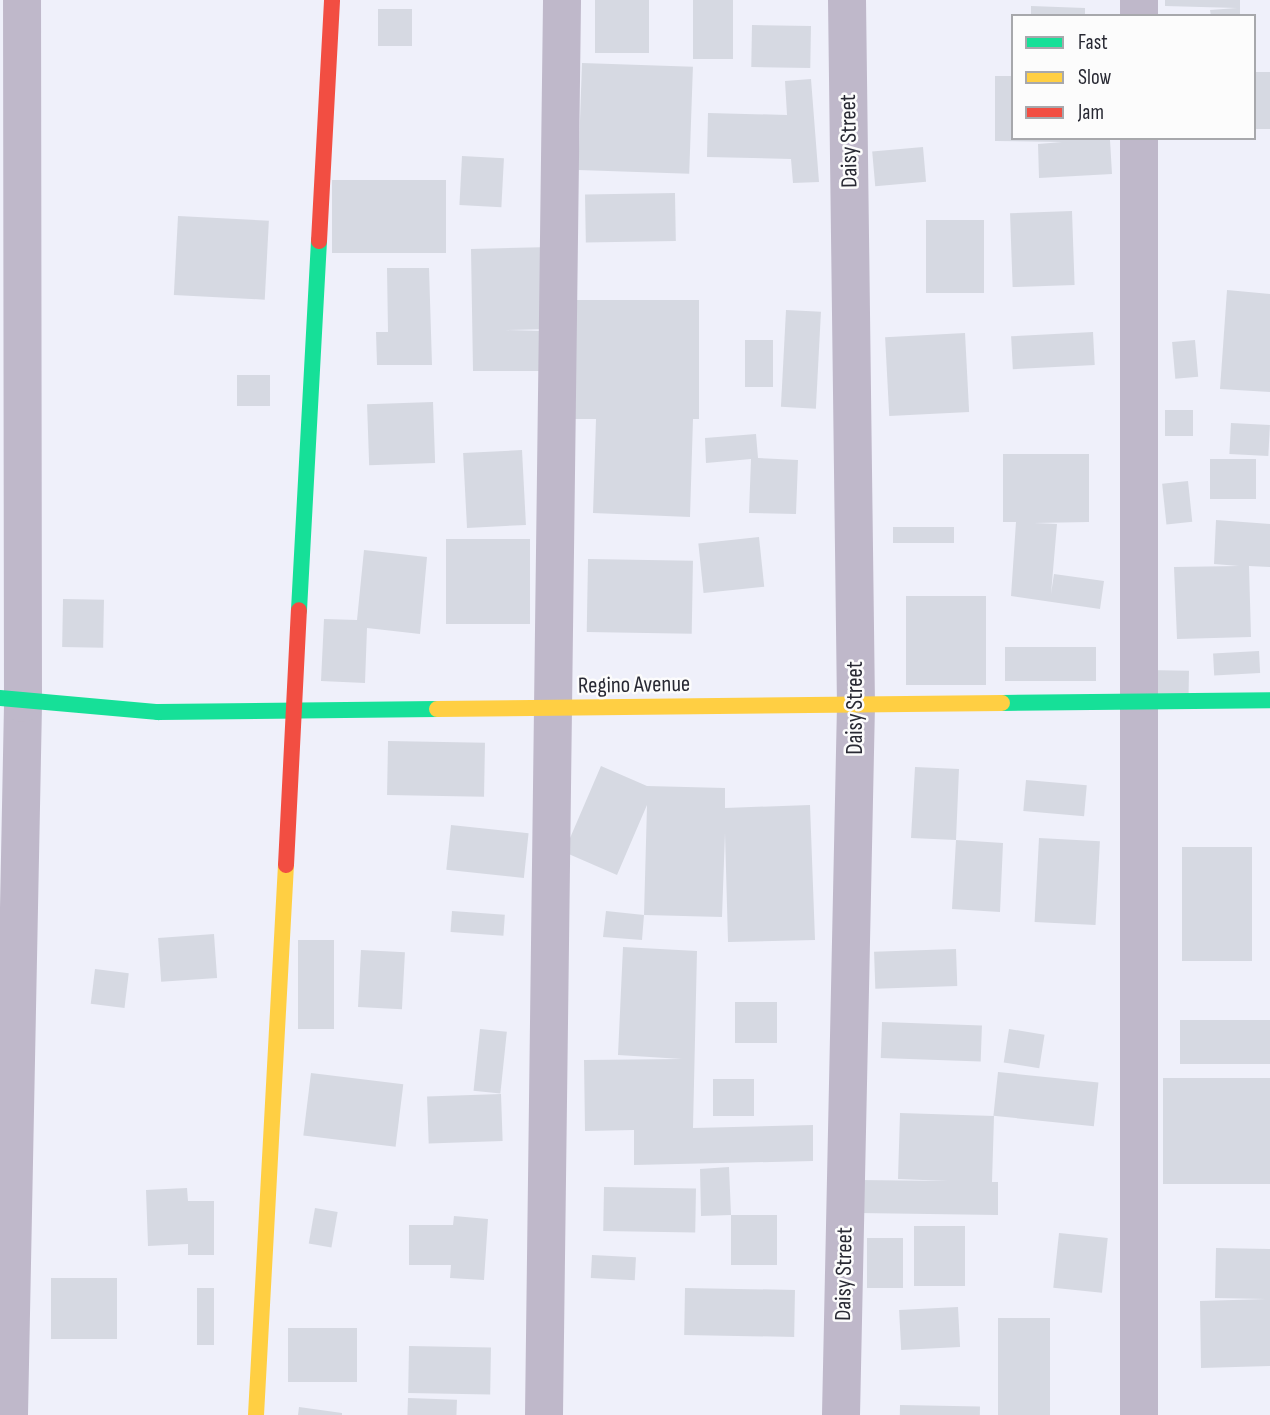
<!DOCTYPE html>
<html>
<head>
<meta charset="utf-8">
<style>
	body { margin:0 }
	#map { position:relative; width:1270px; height:1415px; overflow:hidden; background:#eff0fa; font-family:"Sofia Sans Condensed",sans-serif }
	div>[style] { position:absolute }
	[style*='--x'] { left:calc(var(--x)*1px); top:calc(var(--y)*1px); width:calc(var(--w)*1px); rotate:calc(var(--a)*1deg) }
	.building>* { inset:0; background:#d6d9e2; transform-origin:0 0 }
	.street>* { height:38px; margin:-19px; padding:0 19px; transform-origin:19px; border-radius:19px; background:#bfb8ca }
	.fast>* { height:16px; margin:-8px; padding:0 8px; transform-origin:8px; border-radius:8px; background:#16e098 }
	.slow>* { height:16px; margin:-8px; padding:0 8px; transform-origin:8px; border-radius:8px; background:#ffcf43 }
	.jam>* { height:16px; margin:-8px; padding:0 8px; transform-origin:8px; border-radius:8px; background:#f24e42 }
	span { translate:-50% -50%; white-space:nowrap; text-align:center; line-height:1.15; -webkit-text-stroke:5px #fcfcfc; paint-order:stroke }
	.street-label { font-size:23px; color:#282933 }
	.legend { position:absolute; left:1011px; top:14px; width:245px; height:126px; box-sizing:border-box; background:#fcfcfc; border:2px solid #a7a8ac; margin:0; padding:9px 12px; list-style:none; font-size:21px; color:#282933 }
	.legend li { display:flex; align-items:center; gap:14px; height:35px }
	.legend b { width:35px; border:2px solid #a7a8ac }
</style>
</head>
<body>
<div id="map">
	<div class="building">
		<div style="left:595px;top:0;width:54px;height:53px"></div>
		<div style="left:693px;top:0;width:40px;height:59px"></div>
		<div style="clip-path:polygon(1165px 0,1240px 0,1240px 16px,1211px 16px,1210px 10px,1237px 8px,1165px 6px)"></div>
		<div style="clip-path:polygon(1031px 6px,1085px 8px,1085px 16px,1031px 16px)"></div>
		<div style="left:378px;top:9px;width:34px;height:37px"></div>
		<div style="left:752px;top:25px;width:59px;height:42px;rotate:1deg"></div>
		<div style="left:582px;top:63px;width:111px;height:107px;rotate:2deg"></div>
		<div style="left:1254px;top:72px;width:16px;height:57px"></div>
		<div style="clip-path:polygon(995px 76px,1013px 76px,1013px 138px,1110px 140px,1112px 174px,1039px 178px,1038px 144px,1062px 142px,995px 141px)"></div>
		<div style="clip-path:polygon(811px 79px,819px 182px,793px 183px,791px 159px,707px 157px,708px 113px,787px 115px,785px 81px)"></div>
		<div style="left:923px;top:147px;width:35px;height:51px;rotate:85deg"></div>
		<div style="left:462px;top:156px;width:42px;height:49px;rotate:3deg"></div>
		<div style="left:332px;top:180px;width:114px;height:73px"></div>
		<div style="left:675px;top:193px;width:48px;height:90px;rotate:89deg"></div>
		<div style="left:1072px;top:211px;width:74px;height:62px;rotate:88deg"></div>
		<div style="left:178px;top:216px;width:91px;height:79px;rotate:3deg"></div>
		<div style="left:926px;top:220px;width:58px;height:73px"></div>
		<div style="clip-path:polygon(551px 247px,552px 329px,505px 330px,542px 331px,542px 371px,473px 371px,471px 249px)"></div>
		<div style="clip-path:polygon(387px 268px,429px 268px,432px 365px,377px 365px,376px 332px,388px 332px)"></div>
		<div style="clip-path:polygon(1227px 290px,1270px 294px,1270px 392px,1220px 389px)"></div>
		<div style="clip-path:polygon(575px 300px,699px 300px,699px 419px,693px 419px,690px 517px,593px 513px,596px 419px,575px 419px)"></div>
		<div style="left:786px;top:310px;width:35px;height:97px;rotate:3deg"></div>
		<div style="left:1093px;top:332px;width:33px;height:82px;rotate:87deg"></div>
		<div style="left:965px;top:333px;width:79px;height:80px;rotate:87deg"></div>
		<div style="left:745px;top:340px;width:28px;height:47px"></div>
		<div style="left:1195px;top:340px;width:37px;height:23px;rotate:85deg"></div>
		<div style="left:237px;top:375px;width:33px;height:31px"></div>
		<div style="left:433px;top:402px;width:61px;height:66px;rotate:88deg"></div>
		<div style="left:1165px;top:410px;width:28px;height:26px"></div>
		<div style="left:1231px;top:423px;width:39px;height:31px;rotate:3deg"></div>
		<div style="clip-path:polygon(756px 434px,758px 458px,798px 460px,796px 514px,749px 513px,751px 459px,706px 463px,705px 438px)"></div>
		<div style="left:522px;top:450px;width:75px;height:59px;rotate:87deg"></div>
		<div style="clip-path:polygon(1003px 454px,1089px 454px,1089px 522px,1034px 523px,1057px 524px,1051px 594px,1054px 574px,1104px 581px,1100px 609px,1011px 596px,1016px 522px,1003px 522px)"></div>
		<div style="left:1210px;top:459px;width:46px;height:40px"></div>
		<div style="left:1188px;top:481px;width:41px;height:26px;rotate:84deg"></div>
		<div style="clip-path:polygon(1216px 520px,1270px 524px,1270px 567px,1249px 566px,1251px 637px,1177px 639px,1174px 567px,1239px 566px,1214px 564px)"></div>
		<div style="left:954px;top:527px;width:16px;height:61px;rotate:90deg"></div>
		<div style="left:759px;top:537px;width:50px;height:61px;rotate:84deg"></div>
		<div style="left:446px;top:539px;width:84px;height:85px"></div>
		<div style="clip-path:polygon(364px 550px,427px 557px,420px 634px,367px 628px,365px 683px,321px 681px,324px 619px,357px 620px)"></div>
		<div style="left:588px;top:559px;width:105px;height:73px;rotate:1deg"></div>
		<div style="left:906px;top:596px;width:80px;height:89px"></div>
		<div style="left:63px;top:599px;width:41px;height:48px;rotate:1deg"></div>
		<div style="left:1096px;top:647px;width:34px;height:91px;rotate:90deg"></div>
		<div style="left:1259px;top:651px;width:22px;height:46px;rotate:87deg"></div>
		<div style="left:1145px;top:670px;width:44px;height:28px;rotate:1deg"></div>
		<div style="left:388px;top:741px;width:97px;height:54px;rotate:1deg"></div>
		<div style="clip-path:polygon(601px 766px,647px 786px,725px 788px,725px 808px,810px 805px,815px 940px,728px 942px,725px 833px,722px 917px,644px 915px,642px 940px,603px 937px,606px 911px,644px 915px,647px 805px,617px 875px,564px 852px)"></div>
		<div style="clip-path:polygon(915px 767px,959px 769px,956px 840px,1003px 843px,1000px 912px,952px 909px,956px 840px,911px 838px)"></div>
		<div style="left:1026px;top:780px;width:61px;height:31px;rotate:5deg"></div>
		<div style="left:451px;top:825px;width:78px;height:45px;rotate:6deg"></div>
		<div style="left:1039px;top:838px;width:61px;height:84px;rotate:3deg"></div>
		<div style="left:1182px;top:847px;width:70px;height:114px"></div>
		<div style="left:452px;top:911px;width:53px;height:21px;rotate:4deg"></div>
		<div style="left:214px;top:934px;width:44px;height:56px;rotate:86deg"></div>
		<div style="left:298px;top:940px;width:36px;height:89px"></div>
		<div style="clip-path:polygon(623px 947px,697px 951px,693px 1128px,813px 1125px,813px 1161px,634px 1165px,634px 1130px,585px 1131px,584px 1060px,682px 1059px,618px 1055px)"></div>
		<div style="left:956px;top:949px;width:37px;height:82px;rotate:88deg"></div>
		<div style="left:361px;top:950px;width:44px;height:57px;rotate:3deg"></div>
		<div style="left:95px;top:969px;width:34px;height:35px;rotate:7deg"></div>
		<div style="left:735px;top:1002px;width:42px;height:41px"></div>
		<div style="left:1270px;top:1020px;width:44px;height:90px;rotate:90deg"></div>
		<div style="left:882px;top:1022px;width:100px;height:36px;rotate:2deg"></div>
		<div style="left:480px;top:1029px;width:27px;height:62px;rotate:6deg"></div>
		<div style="left:1009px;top:1029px;width:36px;height:34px;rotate:9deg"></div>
		<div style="left:998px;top:1072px;width:101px;height:44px;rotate:6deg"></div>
		<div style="left:311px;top:1073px;width:93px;height:63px;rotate:7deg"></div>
		<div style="left:1270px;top:1078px;width:106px;height:107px;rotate:90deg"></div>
		<div style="left:713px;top:1079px;width:41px;height:37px"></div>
		<div style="left:501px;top:1094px;width:47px;height:74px;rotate:88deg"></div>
		<div style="clip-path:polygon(900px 1113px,994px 1116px,992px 1182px,998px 1182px,998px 1215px,859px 1213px,859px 1180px,948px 1181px,898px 1179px)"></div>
		<div style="clip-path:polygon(729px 1167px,731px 1215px,777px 1215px,777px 1265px,731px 1265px,731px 1215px,701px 1216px,700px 1169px)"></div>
		<div style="left:604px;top:1187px;width:92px;height:44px;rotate:1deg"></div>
		<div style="clip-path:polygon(187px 1188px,188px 1201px,214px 1201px,214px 1255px,188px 1255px,188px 1244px,148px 1246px,146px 1190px)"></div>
		<div style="left:315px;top:1208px;width:23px;height:36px;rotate:10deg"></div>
		<div style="clip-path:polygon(454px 1216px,488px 1219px,484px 1280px,450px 1278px,451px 1265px,409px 1265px,409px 1225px,453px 1225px)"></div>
		<div style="left:914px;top:1226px;width:51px;height:60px"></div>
		<div style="left:1059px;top:1233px;width:49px;height:55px;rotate:6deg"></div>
		<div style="left:867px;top:1238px;width:36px;height:50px"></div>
		<div style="clip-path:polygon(1216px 1248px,1270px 1249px,1270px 1366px,1201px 1368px,1200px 1301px,1266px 1299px,1215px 1298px)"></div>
		<div style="left:592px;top:1255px;width:44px;height:23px;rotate:3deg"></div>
		<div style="left:51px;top:1278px;width:66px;height:61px"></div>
		<div style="left:197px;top:1288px;width:17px;height:57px"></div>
		<div style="left:685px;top:1288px;width:110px;height:47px;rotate:1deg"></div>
		<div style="left:958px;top:1307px;width:40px;height:59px;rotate:87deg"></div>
		<div style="left:998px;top:1318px;width:52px;height:97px"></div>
		<div style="left:288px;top:1328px;width:69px;height:54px"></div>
		<div style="left:409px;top:1346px;width:82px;height:47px;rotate:1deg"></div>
		<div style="left:408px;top:1398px;width:49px;height:17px;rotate:2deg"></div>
		<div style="left:900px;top:1405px;width:80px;height:10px;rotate:1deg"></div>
		<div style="clip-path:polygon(299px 1407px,342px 1413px,342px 1415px,298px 1415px)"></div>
	</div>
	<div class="street">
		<div style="--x:1139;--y:0;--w:16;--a:90"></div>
		<div style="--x:9;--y:1415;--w:712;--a:-88.87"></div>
		<div style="--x:23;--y:703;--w:703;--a:-90.08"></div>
		<div style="--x:544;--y:1415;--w:1415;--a:-89.27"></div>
		<div style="--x:841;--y:1415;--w:709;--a:-88.79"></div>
		<div style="--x:856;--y:706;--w:706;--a:-90.73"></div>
		<div style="--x:1139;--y:1415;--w:1277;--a:-90"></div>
	</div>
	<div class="fast">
		<div style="--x:299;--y:610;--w:370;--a:-86.9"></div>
		<div style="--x:0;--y:698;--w:159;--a:5.1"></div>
		<div style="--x:158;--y:712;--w:279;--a:-0.6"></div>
		<div style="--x:1002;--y:703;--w:268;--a:-0.6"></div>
	</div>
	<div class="slow">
		<div style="--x:437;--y:709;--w:565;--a:-0.61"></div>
		<div style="--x:256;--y:1415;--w:551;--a:-86.88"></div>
	</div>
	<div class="jam">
		<div style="--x:319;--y:241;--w:241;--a:-86.9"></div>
		<div style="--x:286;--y:865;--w:255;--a:-87.1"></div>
	</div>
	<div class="street-label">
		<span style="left:849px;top:141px;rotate:-91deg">Daisy Street</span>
		<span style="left:634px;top:685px;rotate:-1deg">Regino Avenue</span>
		<span style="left:855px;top:708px;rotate:-90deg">Daisy Street</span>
		<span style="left:844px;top:1274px;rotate:-89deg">Daisy Street</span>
	</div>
	<ul class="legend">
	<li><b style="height:9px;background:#16e098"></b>Fast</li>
	<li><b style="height:9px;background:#ffcf43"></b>Slow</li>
	<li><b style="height:9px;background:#f24e42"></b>Jam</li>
	</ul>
</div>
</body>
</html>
